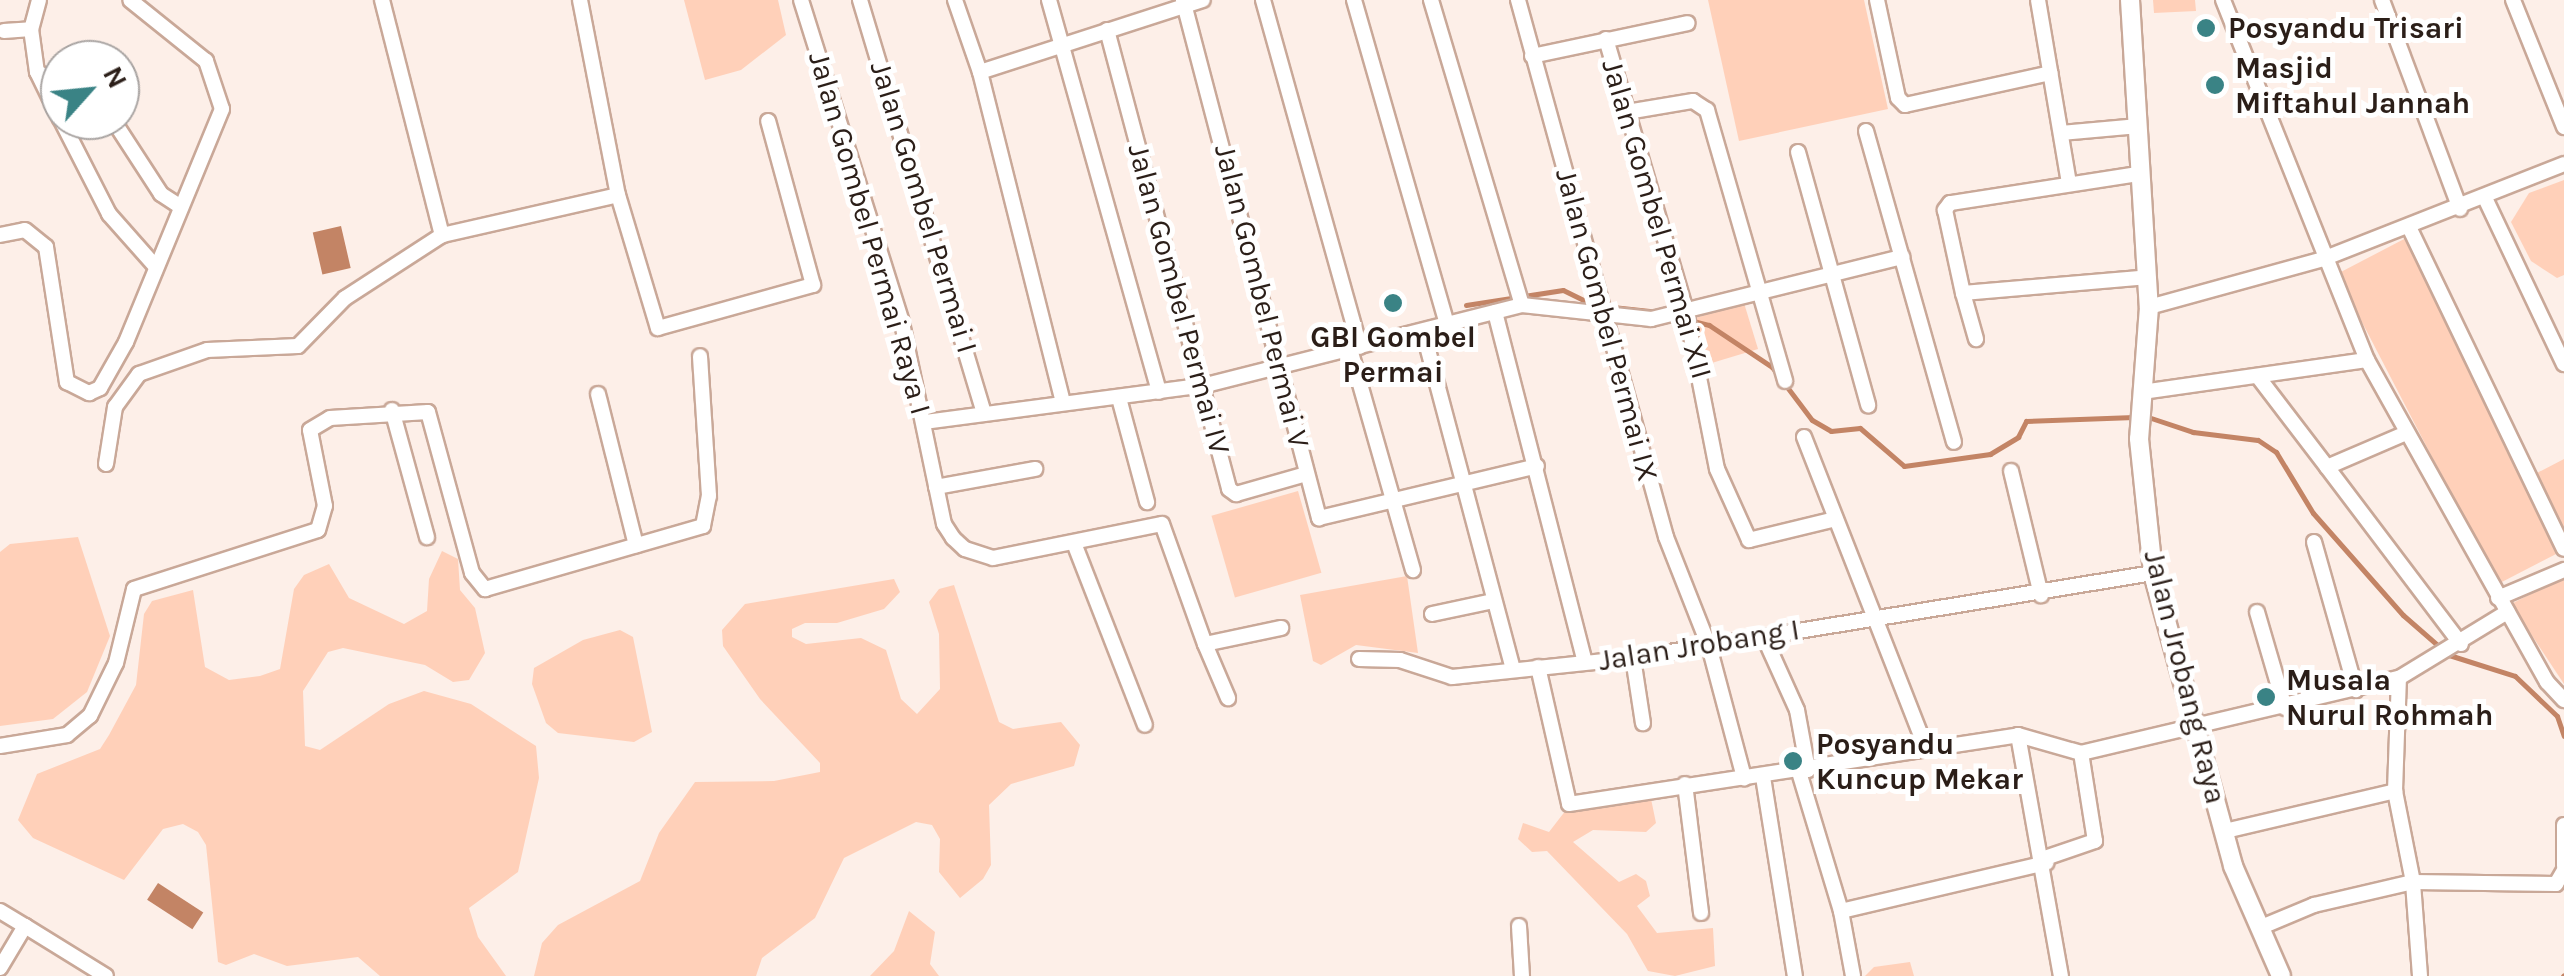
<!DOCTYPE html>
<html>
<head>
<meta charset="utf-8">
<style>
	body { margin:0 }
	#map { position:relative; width:2564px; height:976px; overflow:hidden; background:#fdefe8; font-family:Karla,sans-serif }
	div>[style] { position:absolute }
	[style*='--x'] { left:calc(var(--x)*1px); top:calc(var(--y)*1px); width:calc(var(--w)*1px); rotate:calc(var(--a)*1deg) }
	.green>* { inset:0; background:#ffd0b9; transform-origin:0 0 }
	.water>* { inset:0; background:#c38465; transform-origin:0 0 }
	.stream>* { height:5px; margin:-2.5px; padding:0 2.5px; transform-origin:2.5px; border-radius:2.5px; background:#c38465 }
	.roads { filter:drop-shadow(2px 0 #c9a898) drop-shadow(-2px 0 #c9a898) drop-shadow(0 2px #c9a898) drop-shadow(0 -2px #c9a898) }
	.minor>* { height:14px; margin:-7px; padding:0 7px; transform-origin:7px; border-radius:7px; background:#fff }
	.tertiary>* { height:18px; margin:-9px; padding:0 9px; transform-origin:9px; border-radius:9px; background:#fff }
	.dots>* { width:28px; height:28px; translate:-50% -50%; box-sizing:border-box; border:5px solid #fff; border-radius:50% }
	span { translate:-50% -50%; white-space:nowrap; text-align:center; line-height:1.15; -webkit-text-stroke:10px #fff; paint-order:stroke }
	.poi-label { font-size:30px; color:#2b1e18; font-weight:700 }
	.left { translate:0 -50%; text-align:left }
	.street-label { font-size:30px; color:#2b1e18 }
	.north { position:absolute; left:40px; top:40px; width:100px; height:100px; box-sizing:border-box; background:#fff; border:2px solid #aaa5a3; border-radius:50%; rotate:63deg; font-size:28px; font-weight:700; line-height:40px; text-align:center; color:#2b1e18 }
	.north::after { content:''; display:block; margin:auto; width:35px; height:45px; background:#3a8385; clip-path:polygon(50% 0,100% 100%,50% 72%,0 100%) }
</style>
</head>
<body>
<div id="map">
	<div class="green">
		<div style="clip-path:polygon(684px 0,778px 0,786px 35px,741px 70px,705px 80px)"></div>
		<div style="clip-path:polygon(1708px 0,1864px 0,1888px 109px,1739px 141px)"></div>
		<div style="clip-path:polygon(2153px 0,2195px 0,2196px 11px,2154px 13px)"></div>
		<div style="clip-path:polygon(2564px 180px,2564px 275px,2557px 278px,2531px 261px,2511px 222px,2529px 193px)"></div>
		<div style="clip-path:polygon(2408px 237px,2533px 475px,2564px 459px,2564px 550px,2498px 584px,2337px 274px)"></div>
		<div style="left:1744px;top:303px;width:48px;height:51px;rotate:73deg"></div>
		<div style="left:1298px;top:491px;width:85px;height:90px;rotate:74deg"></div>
		<div style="clip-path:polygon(78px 537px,110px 636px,87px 692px,53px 719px,0 726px,0 552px,10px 544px)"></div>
		<div style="clip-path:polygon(442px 551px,458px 559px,460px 590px,475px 608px,485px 653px,469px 680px,453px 682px,425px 665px,343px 648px,328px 652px,303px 691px,305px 746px,320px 750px,389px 704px,424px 691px,471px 704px,536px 746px,539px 778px,518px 872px,469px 908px,478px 937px,506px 976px,380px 976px,358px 957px,287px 966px,254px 954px,226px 965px,218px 962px,206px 845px,198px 832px,183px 824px,163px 829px,124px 880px,33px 838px,18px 820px,37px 774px,100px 749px,109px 735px,136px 685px,144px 614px,152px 601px,193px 590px,205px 667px,229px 680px,260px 676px,280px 669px,294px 589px,304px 575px,329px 564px,349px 598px,404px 624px,427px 611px,429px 579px)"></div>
		<div style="clip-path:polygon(1407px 576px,1418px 653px,1356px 645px,1321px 665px,1313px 661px,1300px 595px)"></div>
		<div style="clip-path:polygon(2564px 577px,2564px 684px,2511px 604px)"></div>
		<div style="clip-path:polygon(894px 579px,900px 592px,884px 609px,837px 623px,805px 623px,792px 629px,792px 637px,806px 644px,861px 638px,886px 650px,901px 699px,917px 714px,940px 689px,939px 634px,929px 602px,939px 589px,954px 585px,999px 722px,1013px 729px,1061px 722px,1080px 745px,1074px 766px,1011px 784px,989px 805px,991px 865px,983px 879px,960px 898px,939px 872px,940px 839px,932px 825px,916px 822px,844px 858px,815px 918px,762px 958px,756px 976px,534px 976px,542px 943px,558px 925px,640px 881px,659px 833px,695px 782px,774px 781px,820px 772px,820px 763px,760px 699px,723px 646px,722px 630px,745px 604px)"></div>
		<div style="clip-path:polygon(620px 630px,633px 637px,652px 732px,634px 742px,558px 733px,546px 723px,532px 684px,534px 668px,583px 640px)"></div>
		<div style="clip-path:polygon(1650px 794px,1656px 823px,1646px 832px,1593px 830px,1573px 842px,1619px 882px,1636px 874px,1646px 881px,1650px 896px,1637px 906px,1657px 933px,1713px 928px,1715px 966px,1675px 976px,1648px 971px,1627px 934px,1547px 851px,1532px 852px,1518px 839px,1523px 823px,1549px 832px,1566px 810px)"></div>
		<div style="clip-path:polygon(909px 911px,935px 932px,930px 964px,939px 976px,870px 976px,894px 951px)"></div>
		<div style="clip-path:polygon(1910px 962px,1914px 976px,1865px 976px,1874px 967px)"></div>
	</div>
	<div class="water">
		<div style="left:341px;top:226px;width:43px;height:29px;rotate:77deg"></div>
		<div style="left:158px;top:883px;width:54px;height:20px;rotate:33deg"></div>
	</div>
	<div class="stream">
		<div style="--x:1466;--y:305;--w:98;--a:-8.8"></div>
		<div style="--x:1563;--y:290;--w:34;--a:26"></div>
		<div style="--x:1594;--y:305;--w:65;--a:6.1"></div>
		<div style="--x:1689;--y:320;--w:21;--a:14"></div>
		<div style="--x:1709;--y:325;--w:76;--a:33.7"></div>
		<div style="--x:1772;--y:367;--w:66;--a:53"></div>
		<div style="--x:1812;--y:420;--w:22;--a:30"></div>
		<div style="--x:1831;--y:431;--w:29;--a:-6"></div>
		<div style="--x:1860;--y:428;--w:58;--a:40.8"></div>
		<div style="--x:1904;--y:466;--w:87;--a:-7.9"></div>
		<div style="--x:1990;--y:454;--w:33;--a:-31"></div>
		<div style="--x:2018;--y:437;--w:18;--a:-63"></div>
		<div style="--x:2026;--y:421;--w:108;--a:-2.1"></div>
		<div style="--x:2145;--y:416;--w:51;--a:18.4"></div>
		<div style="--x:2193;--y:432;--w:65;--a:7"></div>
		<div style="--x:2258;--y:440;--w:22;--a:34"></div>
		<div style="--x:2276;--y:452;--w:71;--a:58.8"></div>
		<div style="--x:2313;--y:513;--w:136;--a:48.6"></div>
		<div style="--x:2403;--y:615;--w:61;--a:41"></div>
		<div style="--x:2449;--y:655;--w:69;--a:17.7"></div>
		<div style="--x:2515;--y:676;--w:58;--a:43.6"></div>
		<div style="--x:2557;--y:716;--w:21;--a:71"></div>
		<div style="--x:2563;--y:976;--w:1;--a:-45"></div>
	</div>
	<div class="roads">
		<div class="minor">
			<div style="--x:39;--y:0;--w:30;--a:105"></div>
			<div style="--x:31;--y:29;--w:43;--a:82.1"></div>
			<div style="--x:37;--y:72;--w:52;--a:63.9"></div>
			<div style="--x:382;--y:0;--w:243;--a:75.7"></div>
			<div style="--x:580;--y:0;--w:199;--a:79"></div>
			<div style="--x:618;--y:195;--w:139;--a:73.3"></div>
			<div style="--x:658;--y:328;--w:161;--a:-15.5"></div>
			<div style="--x:813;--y:285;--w:170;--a:-105.3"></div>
			<div style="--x:801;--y:0;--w:338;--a:72.6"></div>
			<div style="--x:902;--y:323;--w:205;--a:78.2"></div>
			<div style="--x:944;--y:524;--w:17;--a:57"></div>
			<div style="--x:953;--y:538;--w:16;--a:43"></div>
			<div style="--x:965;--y:549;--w:29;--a:18"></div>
			<div style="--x:993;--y:558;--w:172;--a:-11.4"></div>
			<div style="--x:1162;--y:524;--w:127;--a:70.3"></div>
			<div style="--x:1205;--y:644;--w:78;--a:-11.9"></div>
			<div style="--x:860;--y:0;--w:432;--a:73.3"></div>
			<div style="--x:955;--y:0;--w:76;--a:70.9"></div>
			<div style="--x:980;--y:72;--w:341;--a:75.9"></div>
			<div style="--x:1049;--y:0;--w:407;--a:74.3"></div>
			<div style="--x:1183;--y:0;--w:536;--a:75.29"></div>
			<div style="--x:1319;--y:518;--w:224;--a:-13.4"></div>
			<div style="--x:1263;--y:0;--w:360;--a:74.4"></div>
			<div style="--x:1354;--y:0;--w:338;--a:74"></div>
			<div style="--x:1431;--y:0;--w:318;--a:73.4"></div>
			<div style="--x:1518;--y:0;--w:557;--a:74.59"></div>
			<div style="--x:1666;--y:537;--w:117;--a:68.5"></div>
			<div style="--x:1709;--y:646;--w:137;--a:75.1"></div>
			<div style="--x:1877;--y:0;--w:100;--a:77.9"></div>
			<div style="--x:1898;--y:98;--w:10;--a:45"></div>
			<div style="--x:1905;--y:105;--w:149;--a:-12.4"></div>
			<div style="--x:2038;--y:0;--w:186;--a:80.4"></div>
			<div style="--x:2223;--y:0;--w:388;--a:68.2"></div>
			<div style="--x:2367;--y:360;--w:369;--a:60.8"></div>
			<div style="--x:2547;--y:682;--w:25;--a:47"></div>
			<div style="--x:2382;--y:0;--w:223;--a:69.5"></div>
			<div style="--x:2513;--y:0;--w:137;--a:68.1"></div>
			<div style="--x:1107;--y:30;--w:475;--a:75.1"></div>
			<div style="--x:1229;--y:489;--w:9;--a:36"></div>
			<div style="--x:1236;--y:494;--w:73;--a:-15.9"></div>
			<div style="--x:4;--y:31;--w:27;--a:-4"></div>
			<div style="--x:1606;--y:39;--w:284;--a:73.6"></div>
			<div style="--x:1686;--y:311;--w:161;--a:78.9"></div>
			<div style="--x:1717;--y:469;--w:78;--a:65.7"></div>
			<div style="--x:1749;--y:540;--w:89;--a:-13.6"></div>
			<div style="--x:1532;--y:56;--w:159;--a:-11.9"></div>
			<div style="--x:37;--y:72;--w:25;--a:26"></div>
			<div style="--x:980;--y:72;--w:234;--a:-17.9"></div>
			<div style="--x:1627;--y:112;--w:67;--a:-9.5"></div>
			<div style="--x:1693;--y:101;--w:17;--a:33"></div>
			<div style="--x:1707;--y:110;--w:282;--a:73.9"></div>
			<div style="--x:61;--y:120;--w:106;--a:62.9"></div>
			<div style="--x:109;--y:214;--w:69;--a:48.5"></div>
			<div style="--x:113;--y:120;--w:88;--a:57"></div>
			<div style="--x:161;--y:194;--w:20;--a:33"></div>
			<div style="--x:1866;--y:131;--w:323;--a:74.2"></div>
			<div style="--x:2061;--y:133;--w:78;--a:-5.1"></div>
			<div style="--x:1798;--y:152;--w:263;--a:74.5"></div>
			<div style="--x:2138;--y:174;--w:190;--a:171.2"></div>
			<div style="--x:1950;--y:203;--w:9;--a:126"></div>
			<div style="--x:1945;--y:210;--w:85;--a:77.8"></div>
			<div style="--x:1963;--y:293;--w:186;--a:-4.9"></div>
			<div style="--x:2485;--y:198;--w:184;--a:64.6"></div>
			<div style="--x:2409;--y:227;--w:357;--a:64.3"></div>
			<div style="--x:0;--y:235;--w:25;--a:-11"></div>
			<div style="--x:25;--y:230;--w:27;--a:39"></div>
			<div style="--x:46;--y:247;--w:137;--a:81.2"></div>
			<div style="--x:67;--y:382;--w:25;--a:27"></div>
			<div style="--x:89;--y:393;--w:12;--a:-24"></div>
			<div style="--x:100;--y:388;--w:53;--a:-60.5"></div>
			<div style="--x:126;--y:342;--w:252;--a:-67.6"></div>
			<div style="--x:222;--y:109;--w:51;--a:-108.4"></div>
			<div style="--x:206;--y:61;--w:97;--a:-141.2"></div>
			<div style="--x:1963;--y:293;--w:48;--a:74.2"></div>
			<div style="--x:2149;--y:307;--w:180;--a:-15.4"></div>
			<div style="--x:2323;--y:259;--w:259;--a:-21.5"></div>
			<div style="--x:1495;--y:312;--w:361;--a:75.6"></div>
			<div style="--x:1423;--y:331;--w:350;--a:75.1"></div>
			<div style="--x:1350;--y:349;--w:230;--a:74.1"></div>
			<div style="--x:2259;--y:378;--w:112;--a:52.6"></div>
			<div style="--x:2327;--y:467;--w:84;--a:-23.2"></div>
			<div style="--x:2142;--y:392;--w:227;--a:-8.1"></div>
			<div style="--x:598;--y:394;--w:156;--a:75.9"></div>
			<div style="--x:1119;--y:398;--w:108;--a:74.9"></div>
			<div style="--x:392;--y:410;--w:132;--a:74.6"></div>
			<div style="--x:925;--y:422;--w:283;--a:-7.5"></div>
			<div style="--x:1206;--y:385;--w:326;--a:-14.2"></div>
			<div style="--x:1522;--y:305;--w:130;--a:6.2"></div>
			<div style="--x:1651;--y:319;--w:259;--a:-13.9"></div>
			<div style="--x:1804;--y:437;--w:334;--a:68.6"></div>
			<div style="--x:106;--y:464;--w:58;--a:-81"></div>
			<div style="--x:115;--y:407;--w:41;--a:-54"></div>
			<div style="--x:139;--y:374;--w:72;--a:-19.4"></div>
			<div style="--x:207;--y:350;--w:91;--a:-2.5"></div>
			<div style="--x:298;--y:346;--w:67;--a:-45.6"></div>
			<div style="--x:345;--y:298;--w:116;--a:-33"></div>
			<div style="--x:442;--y:235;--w:180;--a:-12.8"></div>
			<div style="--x:2327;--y:467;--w:222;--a:52.9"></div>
			<div style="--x:2011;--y:471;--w:128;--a:76.4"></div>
			<div style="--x:936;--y:487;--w:101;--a:-10.3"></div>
			<div style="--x:2314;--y:542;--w:154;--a:74.2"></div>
			<div style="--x:1074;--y:543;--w:195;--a:68.7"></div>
			<div style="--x:2498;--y:598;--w:72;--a:-23"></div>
			<div style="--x:2257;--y:612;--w:100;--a:73.7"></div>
			<div style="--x:1432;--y:614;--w:62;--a:-12"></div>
			<div style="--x:1764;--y:637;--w:80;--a:65.7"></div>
			<div style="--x:1797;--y:710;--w:61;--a:79.6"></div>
			<div style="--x:1205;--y:644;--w:59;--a:66.9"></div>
			<div style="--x:1633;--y:658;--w:66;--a:81.3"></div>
			<div style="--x:1359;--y:659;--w:41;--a:1.4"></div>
			<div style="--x:1400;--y:660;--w:55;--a:18.1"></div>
			<div style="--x:1452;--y:677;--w:182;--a:-6"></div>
			<div style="--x:1633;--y:658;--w:527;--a:-9.28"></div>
			<div style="--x:1538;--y:667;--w:140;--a:77.2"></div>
			<div style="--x:1569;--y:804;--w:454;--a:-8.7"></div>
			<div style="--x:2018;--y:735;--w:66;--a:15.9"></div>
			<div style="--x:2081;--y:753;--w:327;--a:-13.3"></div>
			<div style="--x:2399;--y:678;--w:127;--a:-31.4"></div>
			<div style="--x:2018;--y:735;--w:245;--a:79.9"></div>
			<div style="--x:0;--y:746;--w:68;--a:-9.3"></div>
			<div style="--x:67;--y:735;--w:30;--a:-40"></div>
			<div style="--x:90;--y:716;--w:59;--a:-63.9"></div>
			<div style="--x:116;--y:663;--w:76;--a:-76.3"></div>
			<div style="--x:134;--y:589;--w:193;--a:-17.8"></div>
			<div style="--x:318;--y:530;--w:25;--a:-74"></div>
			<div style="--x:325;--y:506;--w:77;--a:-101.2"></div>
			<div style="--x:310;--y:430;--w:23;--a:-31"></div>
			<div style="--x:330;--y:418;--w:98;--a:-3.5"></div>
			<div style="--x:428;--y:412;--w:167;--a:74.7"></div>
			<div style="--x:472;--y:573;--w:21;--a:51"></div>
			<div style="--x:485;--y:589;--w:227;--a:-16.1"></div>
			<div style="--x:703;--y:526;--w:31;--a:-79"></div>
			<div style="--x:709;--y:496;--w:140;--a:-93.7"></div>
			<div style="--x:1799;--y:772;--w:145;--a:73.2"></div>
			<div style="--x:1841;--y:911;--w:66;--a:79.5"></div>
			<div style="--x:1763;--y:777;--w:202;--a:80.9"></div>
			<div style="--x:1685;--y:784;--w:130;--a:82.9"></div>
			<div style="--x:2564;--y:825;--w:41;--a:90"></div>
			<div style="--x:2225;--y:831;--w:175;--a:-13.2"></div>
			<div style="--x:2045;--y:858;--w:53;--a:-18.8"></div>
			<div style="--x:2095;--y:841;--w:89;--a:-99"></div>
			<div style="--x:0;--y:911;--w:29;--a:31"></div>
			<div style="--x:1841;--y:911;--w:211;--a:-13.2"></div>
			<div style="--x:1519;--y:926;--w:50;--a:86.6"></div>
			<div style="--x:2259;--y:928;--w:60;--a:-22.7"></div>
			<div style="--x:2314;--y:905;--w:102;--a:-13.1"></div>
			<div style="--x:2413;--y:882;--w:93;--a:-101.2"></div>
			<div style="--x:2395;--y:791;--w:113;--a:-88"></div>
			<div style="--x:0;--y:968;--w:49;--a:-59.2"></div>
			<div style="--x:25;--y:926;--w:95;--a:31.7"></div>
			<div style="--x:2420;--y:976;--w:94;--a:-94.3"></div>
			<div style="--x:2413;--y:882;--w:143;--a:0.8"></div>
			<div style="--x:2556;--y:884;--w:16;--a:-60"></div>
		</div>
		<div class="tertiary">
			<div style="--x:2130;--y:0;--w:308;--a:86.5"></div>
			<div style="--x:2149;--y:307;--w:132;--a:94.3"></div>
			<div style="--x:2139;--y:439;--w:135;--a:84"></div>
			<div style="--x:2153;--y:573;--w:304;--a:74.7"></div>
			<div style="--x:2233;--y:866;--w:120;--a:66.4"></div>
		</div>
	</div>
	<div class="dots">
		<div style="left:2206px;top:28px;background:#3a8385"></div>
		<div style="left:2215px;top:85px;background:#3a8385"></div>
		<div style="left:1393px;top:303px;background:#3a8385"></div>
		<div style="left:2266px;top:697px;background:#3a8385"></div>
		<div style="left:1793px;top:761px;background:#3a8385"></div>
	</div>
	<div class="poi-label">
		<span class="left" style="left:2228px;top:28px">Posyandu Trisari</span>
		<span class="left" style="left:2235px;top:85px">Masjid<br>Miftahul Jannah</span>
		<span style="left:1393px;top:354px">GBI Gombel<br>Permai</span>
		<span class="left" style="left:2286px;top:697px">Musala<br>Nurul Rohmah</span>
		<span class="left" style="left:1816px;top:761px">Posyandu<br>Kuncup Mekar</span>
	</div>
	<div class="street-label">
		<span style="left:924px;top:207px;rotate:73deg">Jalan Gombel Permai I</span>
		<span style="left:1657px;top:219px;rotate:74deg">Jalan Gombel Permai XII</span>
		<span style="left:870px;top:233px;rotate:74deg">Jalan Gombel Permai Raya I</span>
		<span style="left:1262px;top:296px;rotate:76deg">Jalan Gombel Permai V</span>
		<span style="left:1179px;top:299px;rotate:75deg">Jalan Gombel Permai IV</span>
		<span style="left:1607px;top:325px;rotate:75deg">Jalan Gombel Permai IX</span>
		<span style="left:1699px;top:645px;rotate:-9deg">Jalan Jrobang I</span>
		<span style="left:2185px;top:677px;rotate:76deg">Jalan Jrobang Raya</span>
	</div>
	<div class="north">N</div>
</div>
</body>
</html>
